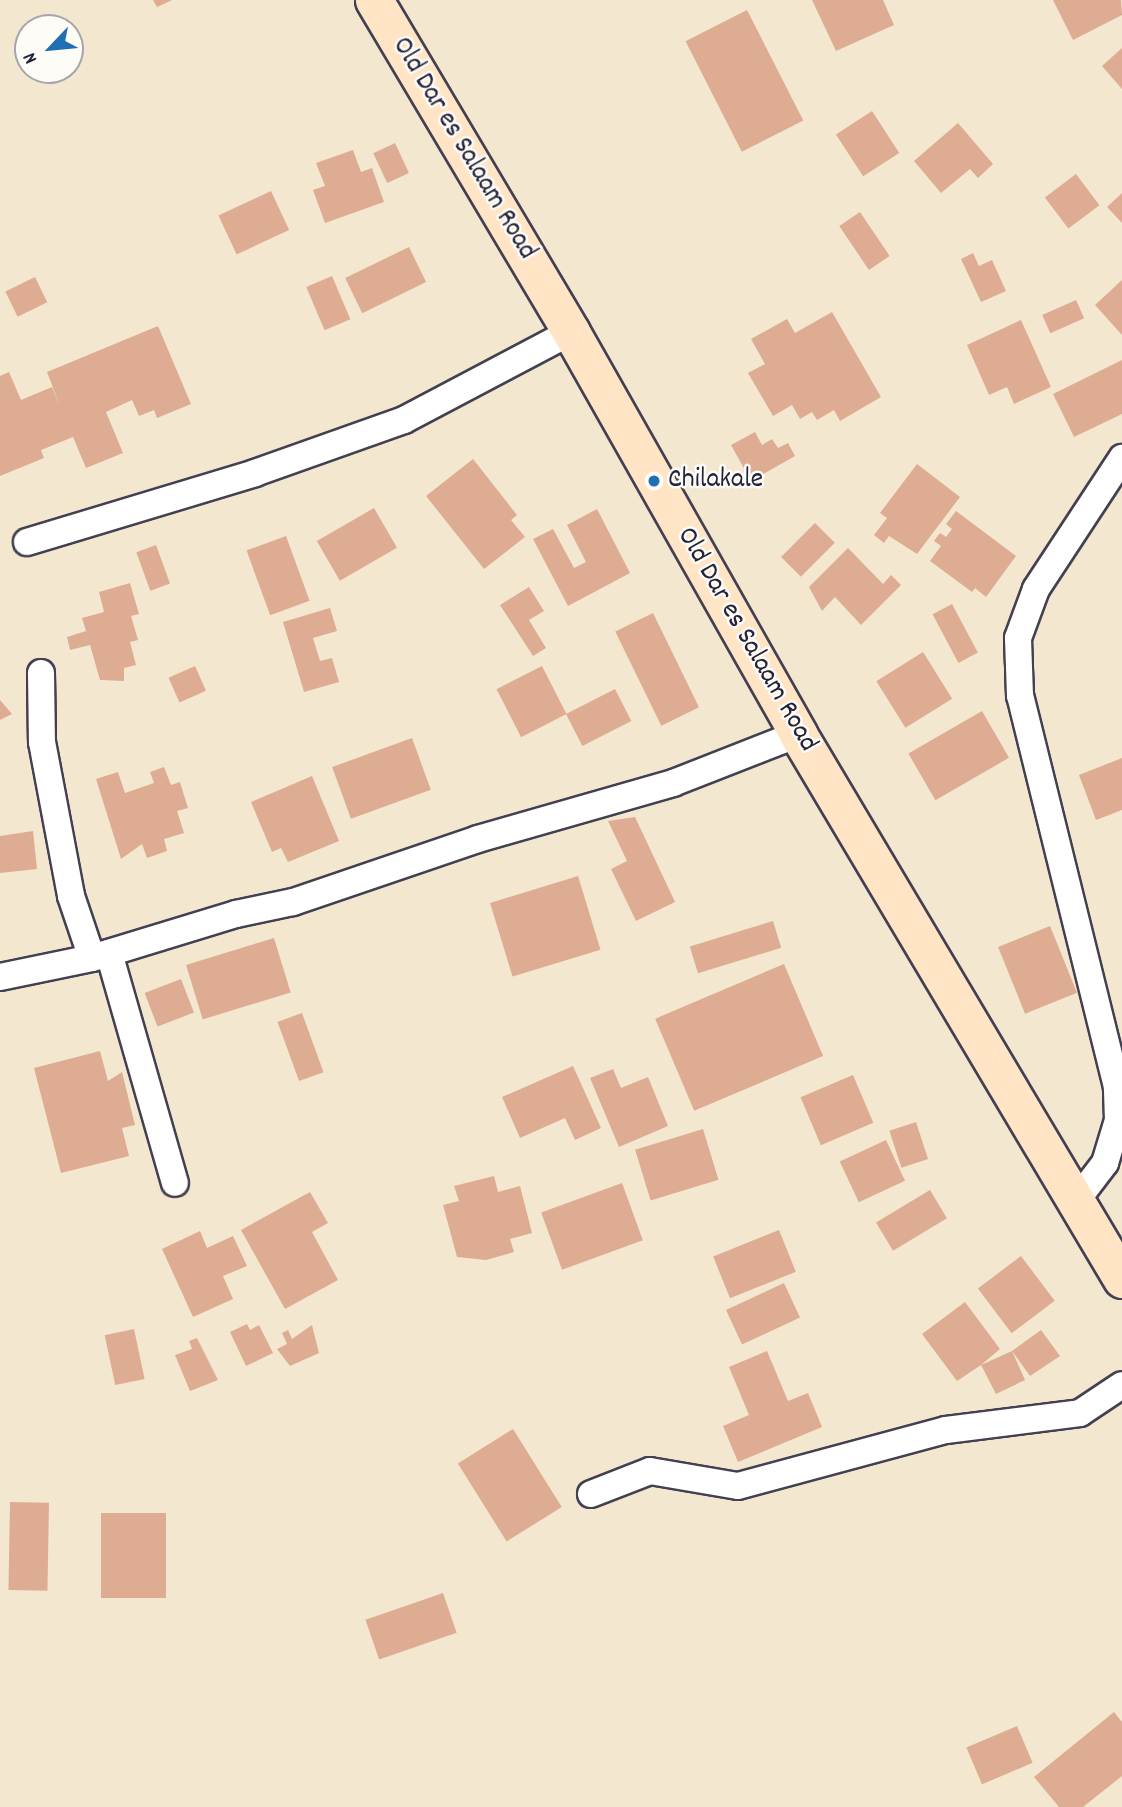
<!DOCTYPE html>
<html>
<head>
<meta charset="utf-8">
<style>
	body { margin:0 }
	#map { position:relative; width:1122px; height:1807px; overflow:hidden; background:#f4e7d0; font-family:Dekko,sans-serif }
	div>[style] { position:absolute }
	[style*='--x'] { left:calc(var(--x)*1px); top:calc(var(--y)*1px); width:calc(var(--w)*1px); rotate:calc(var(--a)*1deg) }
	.building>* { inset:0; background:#deac92; transform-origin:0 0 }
	.roads { filter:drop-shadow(2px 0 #424051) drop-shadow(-2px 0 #424051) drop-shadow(0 2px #424051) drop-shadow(0 -2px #424051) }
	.street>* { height:26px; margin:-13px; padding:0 13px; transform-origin:13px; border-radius:13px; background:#fff }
	.secondary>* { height:37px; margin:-18.5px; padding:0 18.5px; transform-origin:18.5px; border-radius:18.5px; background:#ffe4c6 }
	.dots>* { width:19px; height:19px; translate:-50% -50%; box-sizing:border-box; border:4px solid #fdfcf7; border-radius:50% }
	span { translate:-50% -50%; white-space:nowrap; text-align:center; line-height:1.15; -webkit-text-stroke:5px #fdfcf7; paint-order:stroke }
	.street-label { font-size:28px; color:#22223b }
	.poi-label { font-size:28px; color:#22223b }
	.left { translate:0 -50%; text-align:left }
	.north { position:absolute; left:14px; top:14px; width:70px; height:70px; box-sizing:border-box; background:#fdfcf7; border:2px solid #a5a5ac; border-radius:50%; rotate:244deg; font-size:19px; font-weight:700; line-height:28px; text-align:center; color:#22223b }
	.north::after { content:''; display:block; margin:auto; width:24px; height:32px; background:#1f6fb2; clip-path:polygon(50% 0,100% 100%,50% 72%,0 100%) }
</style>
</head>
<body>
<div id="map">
	<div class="building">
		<div style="clip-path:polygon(153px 0,172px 0,157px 7px)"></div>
		<div style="clip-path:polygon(812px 0,883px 0,894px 25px,836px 51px)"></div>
		<div style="clip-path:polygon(1053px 0,1121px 0,1122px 15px,1073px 40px)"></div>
		<div style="left:747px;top:10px;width:124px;height:69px;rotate:63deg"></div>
		<div style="clip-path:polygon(1122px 48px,1122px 89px,1102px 66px)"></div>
		<div style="left:872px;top:111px;width:50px;height:43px;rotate:57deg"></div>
		<div style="clip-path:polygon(958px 123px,993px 164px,978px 178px,970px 169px,941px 193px,914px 161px)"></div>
		<div style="left:395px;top:143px;width:33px;height:24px;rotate:65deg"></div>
		<div style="clip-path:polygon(353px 150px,361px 172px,372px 168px,384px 202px,325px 223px,313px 190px,325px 186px,316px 163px)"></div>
		<div style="left:1076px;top:174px;width:39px;height:39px;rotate:53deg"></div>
		<div style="left:271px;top:191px;width:43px;height:58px;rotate:65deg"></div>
		<div style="clip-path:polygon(1122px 193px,1122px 223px,1107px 207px)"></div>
		<div style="left:860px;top:212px;width:53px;height:25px;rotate:56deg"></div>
		<div style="left:409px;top:247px;width:39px;height:71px;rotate:64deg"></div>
		<div style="clip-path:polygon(973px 253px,979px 266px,992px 260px,1006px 291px,981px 302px,961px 259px)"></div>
		<div style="left:332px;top:276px;width:47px;height:28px;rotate:67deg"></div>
		<div style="left:35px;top:277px;width:28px;height:33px;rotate:64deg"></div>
		<div style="clip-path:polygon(1122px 280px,1122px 335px,1095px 305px)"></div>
		<div style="left:1076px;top:300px;width:20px;height:37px;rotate:66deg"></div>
		<div style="clip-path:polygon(832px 312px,881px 397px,840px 421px,834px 410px,817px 420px,812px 412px,800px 419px,792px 405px,773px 416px,748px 373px,765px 364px,751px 339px,787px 319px,795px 333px)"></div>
		<div style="clip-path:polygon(1021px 320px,1051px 387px,1014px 404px,1007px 387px,989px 395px,967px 345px)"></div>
		<div style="clip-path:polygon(158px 326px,191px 404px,157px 418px,154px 410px,139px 416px,132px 400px,106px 412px,123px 453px,86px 468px,73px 437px,41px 450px,44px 458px,0 476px,0 376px,9px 372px,21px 400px,52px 387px,60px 406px,47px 372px)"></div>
		<div style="clip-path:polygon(1122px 360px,1122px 414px,1074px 437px,1053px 394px)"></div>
		<div style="clip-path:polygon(755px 432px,762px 445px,772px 439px,778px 448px,788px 443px,795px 456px,751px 481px,731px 445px)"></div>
		<div style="clip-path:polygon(473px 459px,517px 515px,511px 520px,525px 537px,484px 569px,426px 496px)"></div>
		<div style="clip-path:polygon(917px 464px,960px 497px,917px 554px,889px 536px,884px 543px,874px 535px,887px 518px,880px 513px)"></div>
		<div style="left:374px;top:508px;width:46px;height:66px;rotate:60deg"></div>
		<div style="clip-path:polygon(597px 509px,630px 573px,568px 606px,533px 539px,553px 529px,574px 568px,586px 562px,567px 525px)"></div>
		<div style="clip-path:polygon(956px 511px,1016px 556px,986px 597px,975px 588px,972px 592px,930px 561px,941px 546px,934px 541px,940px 533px,946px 537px,952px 529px,946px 524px)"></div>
		<div style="left:815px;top:523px;width:28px;height:48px;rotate:45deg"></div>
		<div style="left:286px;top:536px;width:69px;height:42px;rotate:70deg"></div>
		<div style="left:156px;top:545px;width:41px;height:21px;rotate:70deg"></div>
		<div style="clip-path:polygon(848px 548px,883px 584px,891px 575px,901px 585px,861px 625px,835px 597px,822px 611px,809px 587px)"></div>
		<div style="clip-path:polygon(130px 583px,139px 614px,131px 616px,138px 640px,130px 642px,136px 665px,124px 668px,124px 681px,100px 680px,90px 645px,70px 650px,67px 637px,86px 631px,82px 618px,104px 612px,99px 592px)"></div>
		<div style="clip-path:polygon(529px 587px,544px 611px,529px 620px,546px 648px,533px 656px,500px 605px)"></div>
		<div style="left:952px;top:604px;width:55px;height:22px;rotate:62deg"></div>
		<div style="clip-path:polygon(330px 608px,337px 631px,313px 638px,320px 661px,332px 658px,339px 682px,304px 692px,283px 622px)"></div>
		<div style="left:653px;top:613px;width:105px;height:42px;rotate:64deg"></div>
		<div style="left:923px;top:652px;width:55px;height:55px;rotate:58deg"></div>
		<div style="left:195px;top:666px;width:27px;height:29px;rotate:66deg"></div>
		<div style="left:542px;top:666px;width:54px;height:51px;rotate:63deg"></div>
		<div style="left:615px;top:689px;width:36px;height:55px;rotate:63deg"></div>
		<div style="clip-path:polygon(0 700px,12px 714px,0 720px)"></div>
		<div style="left:982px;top:711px;width:54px;height:85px;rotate:60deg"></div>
		<div style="left:412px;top:738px;width:55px;height:85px;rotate:70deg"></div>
		<div style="clip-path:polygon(1122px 758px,1122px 810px,1096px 820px,1079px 775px)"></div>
		<div style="clip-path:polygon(164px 767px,171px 785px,180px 782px,188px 808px,177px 811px,184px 833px,164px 839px,167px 851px,147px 858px,142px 844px,121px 859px,96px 779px,118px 772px,125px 793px,154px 783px,150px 772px)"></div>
		<div style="clip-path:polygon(312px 776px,339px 841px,288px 862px,281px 848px,272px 852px,251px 802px)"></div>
		<div style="clip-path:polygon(635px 817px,675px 902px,636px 921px,611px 869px,627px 861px,608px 821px)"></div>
		<div style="clip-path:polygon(33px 831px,37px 869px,0 873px,0 836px)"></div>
		<div style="left:578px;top:876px;width:77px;height:92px;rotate:73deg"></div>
		<div style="left:773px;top:921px;width:28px;height:87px;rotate:73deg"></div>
		<div style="left:1050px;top:926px;width:72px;height:56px;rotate:68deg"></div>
		<div style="left:274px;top:938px;width:57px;height:92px;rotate:73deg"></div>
		<div style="left:784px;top:964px;width:100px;height:140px;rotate:67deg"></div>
		<div style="left:181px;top:979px;width:36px;height:39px;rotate:69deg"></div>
		<div style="left:302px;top:1013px;width:63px;height:26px;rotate:70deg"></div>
		<div style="clip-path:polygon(100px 1051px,108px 1081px,122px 1072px,135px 1125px,122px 1128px,129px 1156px,61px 1173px,34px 1068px)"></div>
		<div style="clip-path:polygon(573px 1066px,601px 1128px,575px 1140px,565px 1118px,520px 1138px,502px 1097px)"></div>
		<div style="clip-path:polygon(613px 1069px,621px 1088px,648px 1077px,668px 1126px,619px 1147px,590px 1078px)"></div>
		<div style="left:853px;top:1075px;width:52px;height:57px;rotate:67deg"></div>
		<div style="left:916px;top:1122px;width:39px;height:28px;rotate:72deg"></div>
		<div style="left:703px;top:1129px;width:53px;height:71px;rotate:73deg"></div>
		<div style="left:886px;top:1140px;width:45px;height:51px;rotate:65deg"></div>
		<div style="clip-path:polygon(494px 1176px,498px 1192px,520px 1186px,532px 1233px,510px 1239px,514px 1252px,486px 1260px,457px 1257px,443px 1205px,459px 1201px,454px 1186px)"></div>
		<div style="left:622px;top:1183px;width:61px;height:86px;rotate:70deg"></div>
		<div style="left:930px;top:1190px;width:33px;height:63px;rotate:59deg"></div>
		<div style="clip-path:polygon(310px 1192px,328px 1223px,312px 1232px,338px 1280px,285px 1309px,241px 1230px)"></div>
		<div style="left:779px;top:1230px;width:45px;height:71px;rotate:68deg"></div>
		<div style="clip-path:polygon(200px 1231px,207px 1248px,233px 1236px,247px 1266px,223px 1276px,233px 1299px,193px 1317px,162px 1249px)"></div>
		<div style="left:1021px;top:1256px;width:56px;height:54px;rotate:53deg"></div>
		<div style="left:784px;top:1283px;width:38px;height:64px;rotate:65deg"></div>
		<div style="clip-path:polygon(965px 1302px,1000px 1349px,981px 1365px,1012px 1351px,1041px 1330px,1060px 1356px,1030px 1376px,1012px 1351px,1025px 1380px,996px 1394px,981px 1365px,957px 1381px,922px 1334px)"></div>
		<div style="clip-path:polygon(247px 1324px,250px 1330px,259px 1325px,273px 1353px,246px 1366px,230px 1332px)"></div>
		<div style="clip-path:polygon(312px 1325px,319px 1353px,290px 1366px,277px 1349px,287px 1344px,282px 1333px,288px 1330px,292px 1339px)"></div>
		<div style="left:134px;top:1329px;width:51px;height:30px;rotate:78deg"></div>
		<div style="clip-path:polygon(197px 1338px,218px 1380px,190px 1391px,175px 1355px,192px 1349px,189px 1341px)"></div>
		<div style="clip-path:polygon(767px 1351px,788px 1401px,808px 1393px,822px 1427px,738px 1462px,723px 1426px,749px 1415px,729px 1367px)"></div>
		<div style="left:513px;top:1429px;width:92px;height:65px;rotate:58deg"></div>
		<div style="left:10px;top:1502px;width:39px;height:88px;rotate:1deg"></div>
		<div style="left:101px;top:1513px;width:65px;height:85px"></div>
		<div style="left:443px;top:1593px;width:42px;height:82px;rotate:71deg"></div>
		<div style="clip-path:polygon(1114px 1712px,1122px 1722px,1122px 1776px,1083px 1807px,1059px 1807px,1034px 1777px)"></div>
		<div style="left:1017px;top:1726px;width:40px;height:55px;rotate:67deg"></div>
	</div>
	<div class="roads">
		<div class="street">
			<div style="--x:27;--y:542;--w:238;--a:-16.8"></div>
			<div style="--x:255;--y:473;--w:158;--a:-19.6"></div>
			<div style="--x:404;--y:420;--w:189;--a:-27.8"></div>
			<div style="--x:41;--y:673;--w:69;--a:89.2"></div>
			<div style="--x:42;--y:742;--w:157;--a:79.3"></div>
			<div style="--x:71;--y:896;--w:65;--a:71.3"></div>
			<div style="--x:109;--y:953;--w:239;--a:74"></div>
			<div style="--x:0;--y:977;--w:94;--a:-11.7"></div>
			<div style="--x:92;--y:958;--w:151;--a:-17"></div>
			<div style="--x:236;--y:914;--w:58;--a:-11.9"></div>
			<div style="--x:293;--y:902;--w:195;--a:-18.8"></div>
			<div style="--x:478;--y:839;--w:203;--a:-16"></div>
			<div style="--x:673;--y:783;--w:134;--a:-21.4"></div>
			<div style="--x:1076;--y:1201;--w:48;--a:-52.7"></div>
			<div style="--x:1105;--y:1163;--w:45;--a:-73.2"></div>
			<div style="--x:1118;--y:1120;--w:33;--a:-92"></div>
			<div style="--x:1117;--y:1087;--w:403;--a:-103.9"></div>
			<div style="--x:1020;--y:696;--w:58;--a:-92"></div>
			<div style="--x:1018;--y:638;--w:52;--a:-69.8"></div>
			<div style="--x:1036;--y:589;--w:157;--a:-56.7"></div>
			<div style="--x:591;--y:1494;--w:63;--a:-21.3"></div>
			<div style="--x:650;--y:1471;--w:89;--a:9.7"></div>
			<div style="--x:738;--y:1486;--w:215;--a:-15.1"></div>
			<div style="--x:946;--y:1430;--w:135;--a:-7.2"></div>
			<div style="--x:1080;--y:1413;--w:50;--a:-33.7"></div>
		</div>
		<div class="secondary">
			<div style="--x:374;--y:0;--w:386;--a:59.3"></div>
			<div style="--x:571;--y:332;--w:462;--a:60.5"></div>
			<div style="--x:798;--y:734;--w:634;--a:59.27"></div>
		</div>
	</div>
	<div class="dots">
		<div style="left:654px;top:481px;background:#1f6fb2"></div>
	</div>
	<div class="street-label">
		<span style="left:463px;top:149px;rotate:59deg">Old Dar es Salaam Road</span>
		<span style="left:746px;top:640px;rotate:60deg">Old Dar es Salaam Road</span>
	</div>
	<div class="poi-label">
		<span class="left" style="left:668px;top:481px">Chilakale</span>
	</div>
	<div class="north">N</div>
</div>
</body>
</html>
